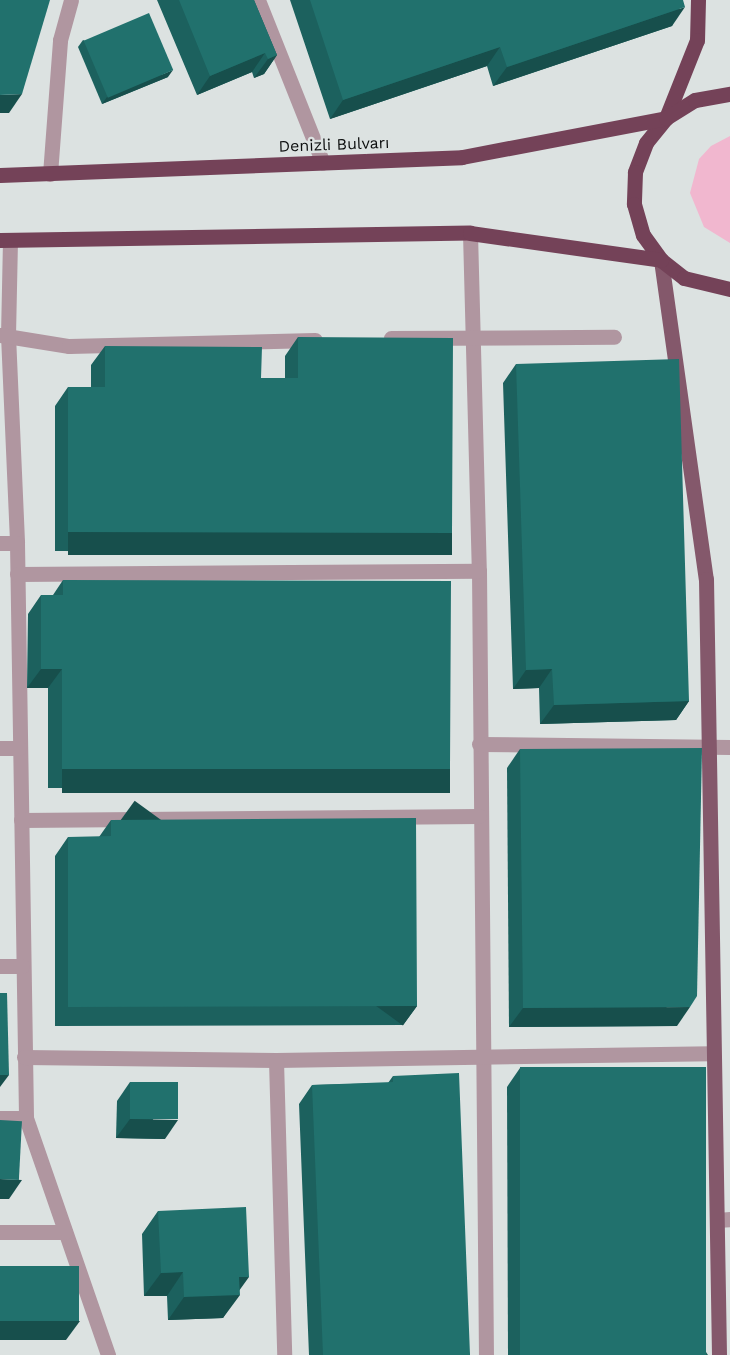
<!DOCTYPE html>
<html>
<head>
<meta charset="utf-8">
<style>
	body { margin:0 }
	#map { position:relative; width:730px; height:1355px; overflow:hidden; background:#dce2e1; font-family:"Work Sans",sans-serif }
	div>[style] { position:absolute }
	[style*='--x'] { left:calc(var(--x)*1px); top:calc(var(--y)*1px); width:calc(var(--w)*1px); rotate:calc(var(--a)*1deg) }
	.green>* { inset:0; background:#f1b7cf }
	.minor>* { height:15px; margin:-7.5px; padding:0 7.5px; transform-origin:7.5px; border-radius:7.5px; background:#b096a0 }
	.major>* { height:15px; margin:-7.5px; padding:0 7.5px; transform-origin:7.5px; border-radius:7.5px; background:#84586b }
	.highway>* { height:15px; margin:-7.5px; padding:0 7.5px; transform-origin:7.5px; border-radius:7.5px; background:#744258 }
	.wall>* { inset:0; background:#1c615e }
	.shaded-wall>* { inset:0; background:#174f4c; transform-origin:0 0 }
	.building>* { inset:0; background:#21716d; transform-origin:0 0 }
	span { translate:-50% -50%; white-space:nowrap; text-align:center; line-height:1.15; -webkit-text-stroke:5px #dce2e1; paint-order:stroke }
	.street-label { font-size:16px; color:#0b0d0d }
</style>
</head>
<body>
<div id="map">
	<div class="green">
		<div style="clip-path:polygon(730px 136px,730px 243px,704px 227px,690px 193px,699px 159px,711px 146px)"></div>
	</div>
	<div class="minor">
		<div style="--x:258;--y:0;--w:175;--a:68.3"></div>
		<div style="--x:50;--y:174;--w:134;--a:-85.7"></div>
		<div style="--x:60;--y:40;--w:41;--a:-74.6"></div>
		<div style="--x:470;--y:233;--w:338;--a:88.5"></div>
		<div style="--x:479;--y:571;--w:784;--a:89.49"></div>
		<div style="--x:10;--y:240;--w:95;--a:91.2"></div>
		<div style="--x:8;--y:335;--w:208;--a:87.5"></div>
		<div style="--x:17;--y:543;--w:575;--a:89.1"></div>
		<div style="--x:26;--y:1118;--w:251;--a:70.9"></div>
		<div style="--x:0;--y:335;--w:70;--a:9.1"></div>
		<div style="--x:69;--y:346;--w:246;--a:-1.4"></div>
		<div style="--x:391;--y:338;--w:223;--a:-0.3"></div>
		<div style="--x:0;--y:543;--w:17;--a:0"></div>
		<div style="--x:17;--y:574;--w:462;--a:-0.4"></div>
		<div style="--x:479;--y:744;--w:251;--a:0.7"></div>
		<div style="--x:0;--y:748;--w:19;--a:0"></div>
		<div style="--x:21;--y:820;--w:458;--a:-0.5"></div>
		<div style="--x:0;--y:966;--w:22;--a:0"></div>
		<div style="--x:24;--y:1057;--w:252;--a:0.7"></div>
		<div style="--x:276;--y:1060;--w:435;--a:-0.9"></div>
		<div style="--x:276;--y:1060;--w:295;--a:88.4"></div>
		<div style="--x:0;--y:1118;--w:26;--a:0"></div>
		<div style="--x:717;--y:1220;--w:13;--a:-4"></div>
		<div style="--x:0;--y:1232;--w:65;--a:0"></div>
	</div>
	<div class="major">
		<div style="--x:661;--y:260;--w:322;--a:82"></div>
		<div style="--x:706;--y:579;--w:776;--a:89.04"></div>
	</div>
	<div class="highway">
		<div style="--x:698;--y:0;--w:40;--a:91.4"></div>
		<div style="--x:697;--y:40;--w:84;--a:111.7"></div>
		<div style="--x:666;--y:118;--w:32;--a:129"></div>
		<div style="--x:646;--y:143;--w:31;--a:111"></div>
		<div style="--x:635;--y:172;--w:32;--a:92"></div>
		<div style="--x:634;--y:204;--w:32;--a:74"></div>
		<div style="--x:643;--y:235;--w:31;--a:54"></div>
		<div style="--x:661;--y:260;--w:29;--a:38"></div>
		<div style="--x:684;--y:278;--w:47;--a:13.4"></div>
		<div style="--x:0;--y:175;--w:462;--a:-2.2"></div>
		<div style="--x:462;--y:157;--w:208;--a:-10.8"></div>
		<div style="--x:666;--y:118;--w:34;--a:-32"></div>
		<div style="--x:695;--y:100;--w:36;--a:-10"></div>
		<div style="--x:0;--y:240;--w:470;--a:-0.9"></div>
		<div style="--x:470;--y:233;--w:193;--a:8"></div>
	</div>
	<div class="wall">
		<div style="clip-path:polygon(157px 0,254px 0,277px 55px,264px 74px,254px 78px,252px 72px,197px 95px)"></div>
		<div style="clip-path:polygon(290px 0,683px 0,672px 26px,493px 86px,487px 66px,330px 119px)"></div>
		<div style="clip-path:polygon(83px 40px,168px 77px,102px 104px,78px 47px)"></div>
		<div style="clip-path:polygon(298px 337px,452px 533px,439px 552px,55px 551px,55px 406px,68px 387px,91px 387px,91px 365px,105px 346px,261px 378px,285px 378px,285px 356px)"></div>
		<div style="clip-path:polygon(516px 364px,689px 701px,676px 720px,540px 724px,539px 688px,513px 689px,503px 383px)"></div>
		<div style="clip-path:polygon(63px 580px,437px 788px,48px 788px,48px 688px,27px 688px,28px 614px,41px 595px,53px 595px)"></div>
		<div style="clip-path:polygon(520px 749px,677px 1026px,509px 1027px,507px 768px)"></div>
		<div style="clip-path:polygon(111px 820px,417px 1006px,403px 1025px,55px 1026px,55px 856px,68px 837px,99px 837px)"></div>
		<div style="clip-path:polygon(520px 1068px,708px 1355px,508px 1355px,507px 1087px)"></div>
		<div style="clip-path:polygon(393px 1076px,470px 1355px,309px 1355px,299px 1104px,312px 1085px,388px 1083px)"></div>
		<div style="clip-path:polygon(130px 1082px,165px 1139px,116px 1138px,117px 1101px)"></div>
		<div style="clip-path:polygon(158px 1211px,239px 1291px,223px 1318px,168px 1320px,167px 1296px,144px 1296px,142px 1234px)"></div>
	</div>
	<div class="shaded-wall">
		<div style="clip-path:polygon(685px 7px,672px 26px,493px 86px,507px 67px)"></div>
		<div style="clip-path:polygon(500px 47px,487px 66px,330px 119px,343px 100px)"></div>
		<div style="clip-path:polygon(265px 53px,252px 72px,197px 95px,210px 76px)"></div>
		<div style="clip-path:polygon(277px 55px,264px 74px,254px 78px,268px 59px)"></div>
		<div style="clip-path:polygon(173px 70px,168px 77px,102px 104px,107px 97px)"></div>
		<div style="clip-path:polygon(22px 94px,9px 113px,0 113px,0 95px)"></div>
		<div style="left:68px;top:532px;width:384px;height:23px"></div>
		<div style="clip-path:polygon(41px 669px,62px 669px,48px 688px,27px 688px)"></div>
		<div style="clip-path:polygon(552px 669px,539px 688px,513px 689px,526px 670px)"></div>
		<div style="clip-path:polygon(689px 701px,676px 720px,540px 724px,554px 705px)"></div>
		<div style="left:62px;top:769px;width:388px;height:24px"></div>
		<div style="left:417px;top:1006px;width:24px;height:349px;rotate:126deg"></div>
		<div style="clip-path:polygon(690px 1007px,677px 1026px,509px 1027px,523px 1008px)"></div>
		<div style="clip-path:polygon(0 1075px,9px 1075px,0 1087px)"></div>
		<div style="clip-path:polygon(130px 1119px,178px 1120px,165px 1139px,116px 1138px)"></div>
		<div style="clip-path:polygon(0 1179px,22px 1180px,9px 1199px,0 1199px)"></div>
		<div style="clip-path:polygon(183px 1272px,167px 1296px,144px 1296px,161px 1273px)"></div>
		<div style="clip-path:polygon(239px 1277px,249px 1277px,236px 1295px,240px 1295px,223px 1318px,168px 1320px,184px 1297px)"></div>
		<div style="clip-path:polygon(0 1321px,80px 1321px,66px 1340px,0 1340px)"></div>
	</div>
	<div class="building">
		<div style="clip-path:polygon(0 0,50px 0,22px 94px,0 95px)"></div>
		<div style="clip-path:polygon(179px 0,254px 0,277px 55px,268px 59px,265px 53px,210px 76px)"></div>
		<div style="clip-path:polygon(310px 0,683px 0,685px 7px,507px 67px,500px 47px,343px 100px)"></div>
		<div style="left:149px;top:13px;width:62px;height:71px;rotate:67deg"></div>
		<div style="clip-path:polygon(298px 337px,453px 338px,452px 533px,68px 532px,68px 387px,105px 387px,105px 346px,262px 347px,261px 378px,298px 378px)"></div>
		<div style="clip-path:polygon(679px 359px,689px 701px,554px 705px,552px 669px,526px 670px,516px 364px)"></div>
		<div style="clip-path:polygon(63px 580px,451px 581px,450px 769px,62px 769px,62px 669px,41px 669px,41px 595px,63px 595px)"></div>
		<div style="clip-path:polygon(702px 748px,697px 996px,690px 1007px,523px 1008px,520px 749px)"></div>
		<div style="clip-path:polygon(416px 818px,417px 1006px,68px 1007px,68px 837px,111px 836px,111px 820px)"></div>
		<div style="clip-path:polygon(0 993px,7px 993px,9px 1075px,0 1075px)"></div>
		<div style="left:706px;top:1067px;width:288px;height:186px;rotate:90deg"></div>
		<div style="clip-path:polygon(459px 1073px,470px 1355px,323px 1355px,312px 1085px,393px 1082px,393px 1076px)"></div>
		<div style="left:130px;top:1082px;width:48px;height:37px"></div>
		<div style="left:0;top:1120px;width:22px;height:59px;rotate:3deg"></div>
		<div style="clip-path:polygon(246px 1207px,249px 1277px,239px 1277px,240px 1295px,184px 1297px,183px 1272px,161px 1273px,158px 1211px)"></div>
		<div style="left:0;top:1266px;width:79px;height:55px"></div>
	</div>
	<div class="street-label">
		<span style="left:334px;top:145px;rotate:-2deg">Denizli Bulvarı</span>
	</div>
</div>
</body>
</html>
